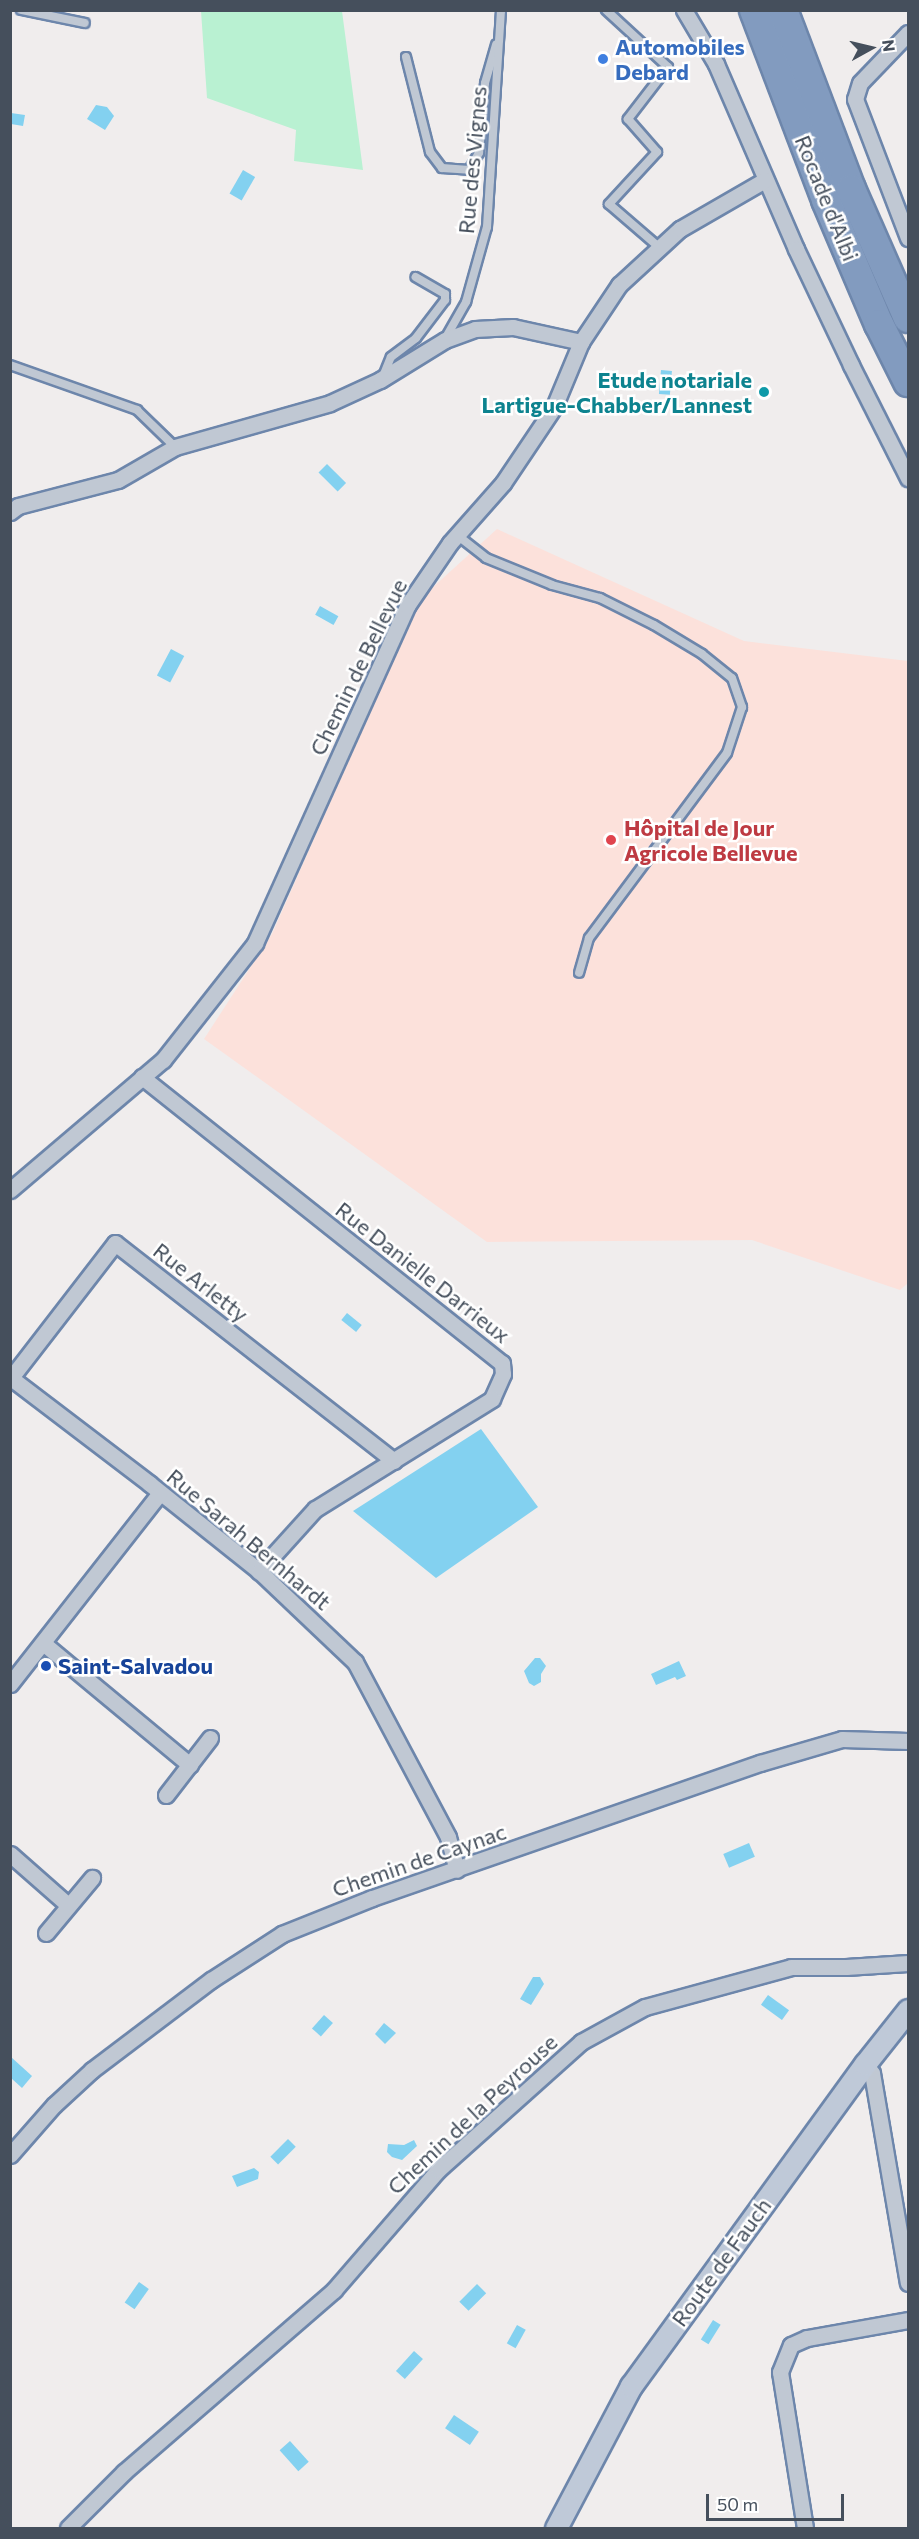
<!DOCTYPE html>
<html>
<head>
<meta charset="utf-8">
<style>
	body { margin:0 }
	#map { position:relative; width:919px; height:2539px; overflow:hidden; background:#f0eded; font-family:Commissioner,sans-serif }
	div>[style] { position:absolute }
	[style*='--x'] { left:calc(var(--x)*1px); top:calc(var(--y)*1px); width:calc(var(--w)*1px); rotate:calc(var(--a)*1deg) }
	.medical>* { inset:0; background:#fce1db }
	.green>* { inset:0; background:#b9f1d2 }
	.water>* { inset:0; background:#83d1f0; transform-origin:0 0 }
	.roads { filter:drop-shadow(2px 0 #6d86ab) drop-shadow(-2px 0 #6d86ab) drop-shadow(0 2px #6d86ab) drop-shadow(0 -2px #6d86ab) }
	.lane>* { height:8px; margin:-4px; padding:0 4px; transform-origin:4px; border-radius:4px; background:#c0c8d3 }
	.street>* { height:15px; margin:-7.5px; padding:0 7.5px; transform-origin:7.5px; border-radius:7.5px; background:#c0c8d3 }
	.secondary>* { height:21px; margin:-10.5px; padding:0 10.5px; transform-origin:10.5px; border-radius:10.5px; background:#bfc9d8 }
	.highway>* { height:28px; margin:-14px; padding:0 14px; transform-origin:14px; border-radius:14px; background:#829bbf }
	.dots>* { width:16px; height:16px; translate:-50% -50%; box-sizing:border-box; border:3px solid #fff; border-radius:50% }
	span { translate:-50% -50%; white-space:nowrap; text-align:center; line-height:1.15; -webkit-text-stroke:5px #fff; paint-order:stroke }
	.shop-label { font-size:22px; color:#366cbe; font-weight:700 }
	.left { translate:0 -50%; text-align:left }
	.street-label { font-size:22px; color:#454f5c }
	.culture-label { font-size:22px; color:#0d838f; font-weight:700 }
	.right { translate:-100% -50%; text-align:right }
	.health-label { font-size:22px; color:#be3a42; font-weight:700 }
	.transit-label { font-size:22px; color:#164399; font-weight:700 }
	.frame { position:absolute; inset:0; border:12px solid #454f5c; pointer-events:none }
	.north { position:absolute; left:841px; top:18px; width:60px; height:60px; -webkit-text-stroke:4px #fff; paint-order:stroke; rotate:82deg; font-size:16px; font-weight:700; line-height:24px; text-align:center; color:#454f5c }
	.north::after { content:''; display:block; margin:auto; width:21px; height:27px; background:#454f5c; clip-path:polygon(50% 0,100% 100%,50% 72%,0 100%) }
	.scale { position:absolute; left:706px; top:2494px; width:138px; height:27px; box-sizing:border-box; border:3px solid #454f5c; border-top:0; padding-left:8px; font-size:18px; line-height:21px; white-space:nowrap; color:#454f5c; -webkit-text-stroke:4px #fff; paint-order:stroke }
</style>
</head>
<body>
<div id="map">
	<div class="medical">
		<div style="clip-path:polygon(497px 529px,744px 641px,908px 661px,908px 1283px,900px 1290px,752px 1240px,487px 1242px,204px 1039px,272px 934px,420px 599px)"></div>
	</div>
	<div class="green">
		<div style="clip-path:polygon(201px 11px,342px 11px,363px 170px,294px 161px,296px 130px,207px 98px)"></div>
	</div>
	<div class="water">
		<div style="clip-path:polygon(96px 105px,107px 107px,114px 116px,105px 130px,87px 119px)"></div>
		<div style="clip-path:polygon(11px 113px,25px 115px,23px 126px,11px 124px)"></div>
		<div style="left:243px;top:170px;width:14px;height:27px;rotate:30deg"></div>
		<div style="left:661px;top:370px;width:11px;height:24px;rotate:5deg"></div>
		<div style="left:327px;top:464px;width:27px;height:12px;rotate:45deg"></div>
		<div style="left:320px;top:606px;width:21px;height:10px;rotate:29deg"></div>
		<div style="left:171px;top:649px;width:15px;height:30px;rotate:28deg"></div>
		<div style="left:347px;top:1313px;width:19px;height:9px;rotate:39deg"></div>
		<div style="clip-path:polygon(481px 1429px,538px 1507px,436px 1578px,353px 1511px)"></div>
		<div style="clip-path:polygon(535px 1658px,540px 1658px,546px 1666px,541px 1674px,541px 1682px,534px 1686px,529px 1683px,524px 1671px)"></div>
		<div style="clip-path:polygon(679px 1661px,686px 1676px,677px 1680px,675px 1677px,656px 1685px,651px 1674px)"></div>
		<div style="left:749px;top:1843px;width:15px;height:28px;rotate:67deg"></div>
		<div style="clip-path:polygon(533px 1977px,540px 1977px,544px 1984px,531px 2005px,520px 1999px)"></div>
		<div style="left:768px;top:1995px;width:26px;height:12px;rotate:36deg"></div>
		<div style="left:324px;top:2015px;width:12px;height:18px;rotate:42deg"></div>
		<div style="clip-path:polygon(384px 2023px,396px 2033px,385px 2044px,375px 2034px)"></div>
		<div style="clip-path:polygon(11px 2057px,32px 2076px,22px 2088px,11px 2078px)"></div>
		<div style="left:288px;top:2139px;width:11px;height:25px;rotate:45deg"></div>
		<div style="clip-path:polygon(414px 2140px,417px 2146px,402px 2160px,392px 2157px,387px 2152px,388px 2144px,404px 2145px)"></div>
		<div style="clip-path:polygon(254px 2168px,259px 2172px,258px 2179px,237px 2187px,232px 2176px)"></div>
		<div style="left:139px;top:2282px;width:12px;height:25px;rotate:35deg"></div>
		<div style="left:477px;top:2284px;width:13px;height:25px;rotate:45deg"></div>
		<div style="left:713px;top:2320px;width:9px;height:23px;rotate:32deg"></div>
		<div style="left:517px;top:2325px;width:10px;height:21px;rotate:29deg"></div>
		<div style="left:414px;top:2351px;width:12px;height:27px;rotate:42deg"></div>
		<div style="left:454px;top:2415px;width:30px;height:16px;rotate:34deg"></div>
		<div style="left:290px;top:2441px;width:28px;height:14px;rotate:48deg"></div>
	</div>
	<div class="roads">
		<div class="lane">
			<div style="--x:21;--y:10;--w:65;--a:11.5"></div>
			<div style="--x:606;--y:10;--w:84;--a:42.6"></div>
			<div style="--x:668;--y:67;--w:66;--a:127.6"></div>
			<div style="--x:628;--y:119;--w:44;--a:48.7"></div>
			<div style="--x:657;--y:152;--w:71;--a:132.7"></div>
			<div style="--x:609;--y:204;--w:67;--a:40.8"></div>
			<div style="--x:406;--y:57;--w:98;--a:75.8"></div>
			<div style="--x:430;--y:152;--w:20;--a:53"></div>
			<div style="--x:442;--y:168;--w:27;--a:4"></div>
			<div style="--x:469;--y:170;--w:20;--a:-60"></div>
			<div style="--x:479;--y:153;--w:70;--a:-85.1"></div>
			<div style="--x:485;--y:83;--w:40;--a:-74"></div>
			<div style="--x:445;--y:339;--w:43;--a:-60.4"></div>
			<div style="--x:466;--y:302;--w:78;--a:-74.4"></div>
			<div style="--x:487;--y:227;--w:217;--a:-86.3"></div>
			<div style="--x:10;--y:365;--w:135;--a:19.5"></div>
			<div style="--x:137;--y:410;--w:53;--a:44.2"></div>
			<div style="--x:384;--y:374;--w:18;--a:-68"></div>
			<div style="--x:391;--y:357;--w:31;--a:-37"></div>
			<div style="--x:416;--y:338;--w:48;--a:-52.7"></div>
			<div style="--x:445;--y:300;--w:6;--a:-90"></div>
			<div style="--x:445;--y:294;--w:34;--a:-150"></div>
			<div style="--x:457;--y:535;--w:37;--a:38"></div>
			<div style="--x:486;--y:558;--w:71;--a:22.2"></div>
			<div style="--x:552;--y:585;--w:50;--a:15.2"></div>
			<div style="--x:600;--y:598;--w:60;--a:26.6"></div>
			<div style="--x:654;--y:625;--w:56;--a:31.1"></div>
			<div style="--x:702;--y:654;--w:38;--a:39"></div>
			<div style="--x:732;--y:678;--w:31;--a:71"></div>
			<div style="--x:742;--y:707;--w:48;--a:108.1"></div>
			<div style="--x:727;--y:753;--w:231;--a:126.7"></div>
			<div style="--x:589;--y:938;--w:36;--a:106"></div>
		</div>
		<div class="street">
			<div style="--x:684;--y:10;--w:63;--a:59.3"></div>
			<div style="--x:716;--y:64;--w:202;--a:66.6"></div>
			<div style="--x:796;--y:249;--w:128;--a:64.6"></div>
			<div style="--x:851;--y:365;--w:127;--a:63.2"></div>
			<div style="--x:908;--y:33;--w:69;--a:133.8"></div>
			<div style="--x:860;--y:83;--w:17;--a:107"></div>
			<div style="--x:855;--y:99;--w:149;--a:69.1"></div>
			<div style="--x:10;--y:512;--w:10;--a:-37"></div>
			<div style="--x:18;--y:506;--w:103;--a:-14.6"></div>
			<div style="--x:118;--y:480;--w:66;--a:-30.1"></div>
			<div style="--x:175;--y:447;--w:161;--a:-15.8"></div>
			<div style="--x:330;--y:403;--w:55;--a:-24.7"></div>
			<div style="--x:380;--y:380;--w:76;--a:-31.6"></div>
			<div style="--x:445;--y:340;--w:32;--a:-20"></div>
			<div style="--x:475;--y:329;--w:38;--a:-3"></div>
			<div style="--x:513;--y:327;--w:70;--a:12.4"></div>
			<div style="--x:142;--y:1077;--w:460;--a:38.5"></div>
			<div style="--x:502;--y:1363;--w:11;--a:85"></div>
			<div style="--x:503;--y:1374;--w:27;--a:114"></div>
			<div style="--x:492;--y:1399;--w:208;--a:148.1"></div>
			<div style="--x:315;--y:1509;--w:84;--a:132.1"></div>
			<div style="--x:10;--y:1190;--w:201;--a:-40.4"></div>
			<div style="--x:163;--y:1060;--w:149;--a:-51.8"></div>
			<div style="--x:255;--y:943;--w:370;--a:-65.7"></div>
			<div style="--x:407;--y:606;--w:76;--a:-55.7"></div>
			<div style="--x:450;--y:543;--w:80;--a:-48.5"></div>
			<div style="--x:503;--y:483;--w:92;--a:-56.1"></div>
			<div style="--x:554;--y:407;--w:70;--a:-67.4"></div>
			<div style="--x:581;--y:342;--w:69;--a:-56.3"></div>
			<div style="--x:619;--y:285;--w:83;--a:-42.6"></div>
			<div style="--x:680;--y:229;--w:98;--a:-30"></div>
			<div style="--x:11;--y:1378;--w:175;--a:37.3"></div>
			<div style="--x:150;--y:1484;--w:139;--a:38.6"></div>
			<div style="--x:259;--y:1571;--w:132;--a:43.5"></div>
			<div style="--x:355;--y:1662;--w:198;--a:62"></div>
			<div style="--x:448;--y:1837;--w:34;--a:75"></div>
			<div style="--x:10;--y:1379;--w:172;--a:-52.3"></div>
			<div style="--x:115;--y:1243;--w:354;--a:38"></div>
			<div style="--x:43;--y:1643;--w:191;--a:39.7"></div>
			<div style="--x:10;--y:1684;--w:243;--a:-51.9"></div>
			<div style="--x:166;--y:1795;--w:72;--a:-52.3"></div>
			<div style="--x:10;--y:1854;--w:77;--a:41.3"></div>
			<div style="--x:46;--y:1933;--w:72;--a:-50.1"></div>
			<div style="--x:865;--y:2064;--w:11;--a:52"></div>
			<div style="--x:872;--y:2073;--w:213;--a:80.3"></div>
			<div style="--x:10;--y:2155;--w:67;--a:-48.7"></div>
			<div style="--x:54;--y:2105;--w:52;--a:-42.6"></div>
			<div style="--x:92;--y:2070;--w:149;--a:-37.1"></div>
			<div style="--x:211;--y:1980;--w:85;--a:-32.9"></div>
			<div style="--x:282;--y:1934;--w:97;--a:-21.8"></div>
			<div style="--x:372;--y:1898;--w:411;--a:-19.2"></div>
			<div style="--x:760;--y:1763;--w:85;--a:-16.3"></div>
			<div style="--x:842;--y:1739;--w:66;--a:1.7"></div>
			<div style="--x:68;--y:2528;--w:79;--a:-45"></div>
			<div style="--x:124;--y:2472;--w:278;--a:-40.9"></div>
			<div style="--x:334;--y:2290;--w:159;--a:-49.1"></div>
			<div style="--x:438;--y:2170;--w:192;--a:-41.8"></div>
			<div style="--x:581;--y:2042;--w:73;--a:-28.7"></div>
			<div style="--x:645;--y:2007;--w:151;--a:-15.3"></div>
			<div style="--x:791;--y:1967;--w:55;--a:0"></div>
			<div style="--x:846;--y:1967;--w:62;--a:-3.7"></div>
			<div style="--x:805;--y:2528;--w:158;--a:-99.1"></div>
			<div style="--x:780;--y:2372;--w:29;--a:-68"></div>
			<div style="--x:791;--y:2345;--w:17;--a:-24"></div>
			<div style="--x:807;--y:2338;--w:103;--a:-10.1"></div>
		</div>
		<div class="secondary">
			<div style="--x:556;--y:2528;--w:161;--a:-62.2"></div>
			<div style="--x:631;--y:2386;--w:398;--a:-54"></div>
			<div style="--x:865;--y:2064;--w:69;--a:-51.5"></div>
		</div>
		<div class="highway">
			<div style="--x:754;--y:10;--w:203;--a:69.2"></div>
			<div style="--x:826;--y:200;--w:135;--a:66.9"></div>
			<div style="--x:879;--y:324;--w:65;--a:63.4"></div>
			<div style="--x:783;--y:10;--w:191;--a:69.2"></div>
			<div style="--x:851;--y:189;--w:141;--a:66.2"></div>
		</div>
	</div>
	<div class="dots">
		<div style="left:603px;top:59px;background:#3f7fe0"></div>
		<div style="left:764px;top:392px;background:#0f9aa8"></div>
		<div style="left:611px;top:840px;background:#e0444e"></div>
		<div style="left:46px;top:1666px;background:#1a4fb4"></div>
	</div>
	<div class="shop-label">
		<span class="left" style="left:615px;top:59px">Automobiles<br>Debard</span>
	</div>
	<div class="street-label">
		<span style="left:472px;top:160px;rotate:-85deg">Rue des Vignes</span>
		<span style="left:827px;top:198px;rotate:68deg">Rocade d'Albi</span>
		<span style="left:358px;top:667px;rotate:-64deg">Chemin de Bellevue</span>
		<span style="left:423px;top:1272px;rotate:38deg">Rue Danielle Darrieux</span>
		<span style="left:201px;top:1282px;rotate:38deg">Rue Arletty</span>
		<span style="left:249px;top:1539px;rotate:40deg">Rue Sarah Bernhardt</span>
		<span style="left:419px;top:1860px;rotate:-19deg">Chemin de Caynac</span>
		<span style="left:472px;top:2114px;rotate:-43deg">Chemin de la Peyrouse</span>
		<span style="left:721px;top:2262px;rotate:-54deg">Route de Fauch</span>
	</div>
	<div class="culture-label">
		<span class="right" style="left:752px;top:392px">Etude notariale<br>Lartigue-Chabber/Lannest</span>
	</div>
	<div class="health-label">
		<span class="left" style="left:624px;top:840px">Hôpital de Jour<br>Agricole Bellevue</span>
	</div>
	<div class="transit-label">
		<span class="left" style="left:58px;top:1666px">Saint-Salvadou</span>
	</div>
	<div class="frame"></div>
	<div class="north">N</div>
	<div class="scale">50 m</div>
</div>
</body>
</html>
